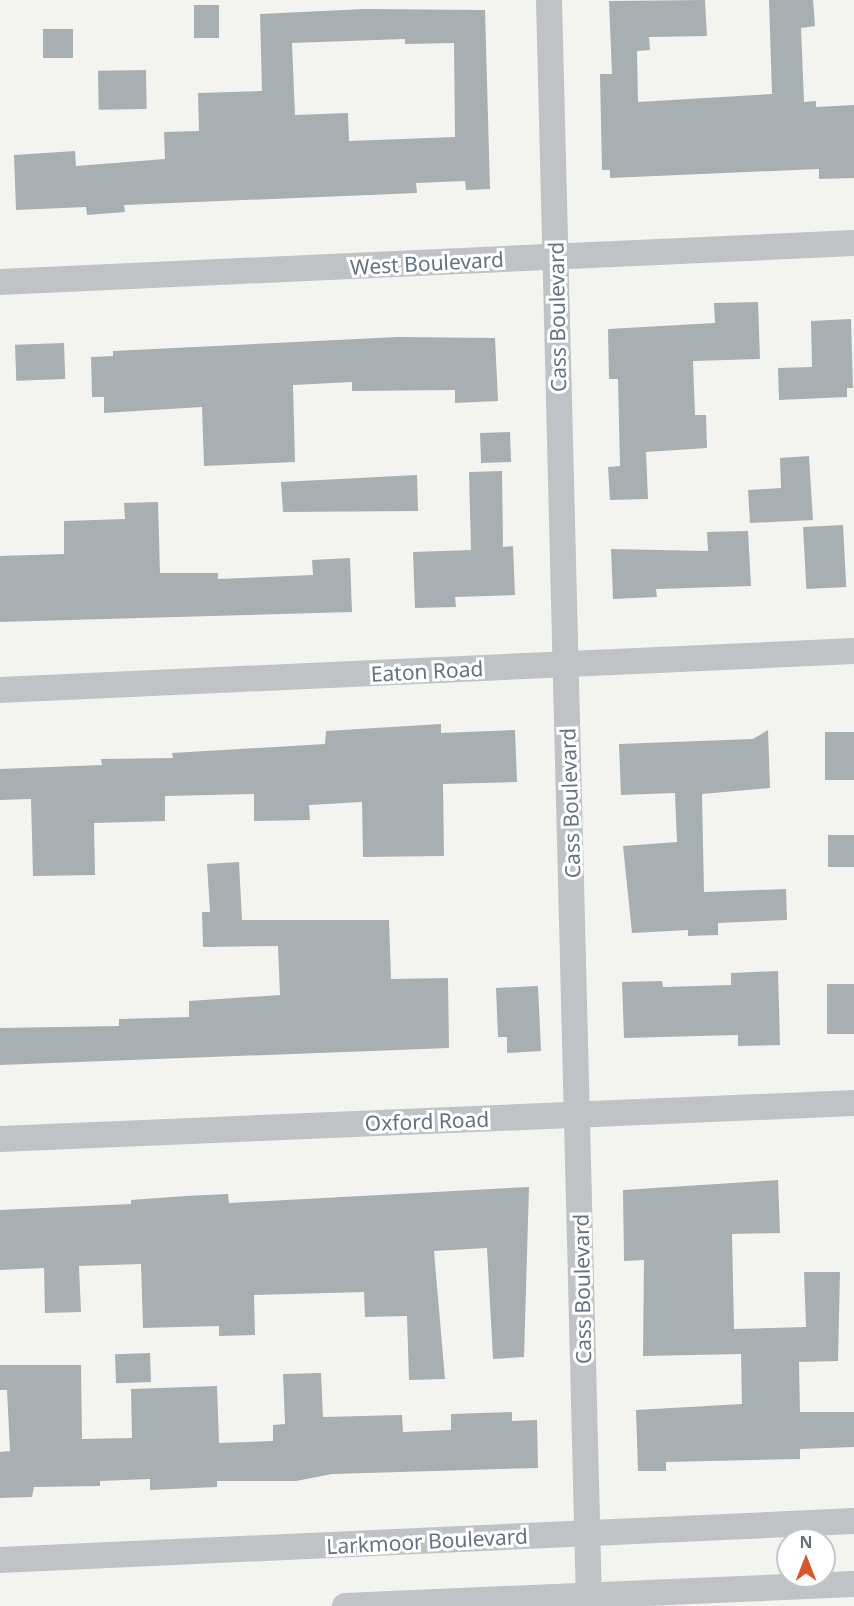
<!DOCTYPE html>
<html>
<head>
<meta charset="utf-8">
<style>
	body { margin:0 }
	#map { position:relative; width:854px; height:1606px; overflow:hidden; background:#f3f4f0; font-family:"Noto Sans",sans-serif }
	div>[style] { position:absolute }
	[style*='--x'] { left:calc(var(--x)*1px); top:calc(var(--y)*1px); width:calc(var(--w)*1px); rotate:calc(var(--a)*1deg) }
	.building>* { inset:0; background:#a8afb3; transform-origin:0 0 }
	.street>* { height:26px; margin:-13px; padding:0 13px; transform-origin:13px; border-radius:13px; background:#bfc3c6 }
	span { translate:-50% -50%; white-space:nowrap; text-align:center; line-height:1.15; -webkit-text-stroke:6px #fff; paint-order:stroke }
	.street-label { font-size:21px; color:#64737f }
	.north { position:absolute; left:776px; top:1528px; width:60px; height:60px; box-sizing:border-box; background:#fff; border:2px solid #c1c7cc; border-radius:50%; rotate:0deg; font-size:16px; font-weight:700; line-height:24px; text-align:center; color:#64737f }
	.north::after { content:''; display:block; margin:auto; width:21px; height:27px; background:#d7562c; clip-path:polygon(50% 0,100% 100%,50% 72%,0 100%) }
</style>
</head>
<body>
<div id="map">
	<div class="building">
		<div style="clip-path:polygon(705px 0,707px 36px,649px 37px,650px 50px,637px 51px,638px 102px,772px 94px,769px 0,813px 0,815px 26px,801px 28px,804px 102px,816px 101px,816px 107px,854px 105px,854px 178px,819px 179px,819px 169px,610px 178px,610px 170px,602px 170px,600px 74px,612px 74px,609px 1px)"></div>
		<div style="left:219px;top:5px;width:33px;height:25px;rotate:90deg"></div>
		<div style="clip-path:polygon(evenodd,364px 9px,485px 10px,490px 189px,466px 190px,465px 181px,416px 183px,417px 193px,124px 205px,125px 212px,87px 215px,86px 207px,16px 210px,14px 155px,75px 151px,76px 166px,165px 159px,164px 132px,199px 131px,198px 93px,262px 91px,260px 14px,364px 9px,405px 39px,405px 44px,454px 43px,455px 137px,349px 141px,348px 113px,295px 115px,292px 43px,405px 39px)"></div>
		<div style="left:43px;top:29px;width:30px;height:29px"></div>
		<div style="left:146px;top:70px;width:39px;height:48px;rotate:89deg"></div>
		<div style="clip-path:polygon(758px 302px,760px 359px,693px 361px,695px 415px,706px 415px,707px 448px,646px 452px,648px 499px,610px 500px,608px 467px,620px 466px,618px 379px,609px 379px,608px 329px,715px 323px,714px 303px)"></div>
		<div style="clip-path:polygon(851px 319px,853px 388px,847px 388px,847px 397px,779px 400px,778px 368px,812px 367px,811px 321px)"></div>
		<div style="clip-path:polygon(398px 337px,495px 338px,498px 401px,455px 403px,455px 390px,352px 391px,352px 382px,293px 385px,295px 462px,204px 466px,202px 407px,104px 413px,104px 397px,92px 397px,91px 357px,113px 356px,113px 351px)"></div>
		<div style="left:64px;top:343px;width:36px;height:49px;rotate:88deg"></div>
		<div style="left:510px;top:432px;width:30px;height:30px;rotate:88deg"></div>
		<div style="clip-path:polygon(809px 456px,813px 520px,750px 523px,748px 490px,781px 488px,780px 458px)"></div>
		<div style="clip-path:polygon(502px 471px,503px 547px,513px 546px,515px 595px,455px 597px,456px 607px,415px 608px,413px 552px,471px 550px,469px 472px)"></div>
		<div style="clip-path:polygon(417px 475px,418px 511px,283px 512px,281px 482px)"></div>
		<div style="clip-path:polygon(158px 502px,160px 573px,218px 573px,218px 579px,313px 575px,312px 560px,350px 558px,352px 612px,0 622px,0 556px,64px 554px,64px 521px,125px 519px,124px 503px)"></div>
		<div style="left:843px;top:525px;width:62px;height:40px;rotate:87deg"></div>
		<div style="clip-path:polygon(748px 531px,751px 586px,656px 589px,657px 597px,613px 599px,611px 549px,708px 551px,707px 532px)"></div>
		<div style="clip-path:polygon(441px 724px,441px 733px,515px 730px,517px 782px,443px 784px,444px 856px,363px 857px,362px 802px,309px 805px,310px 820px,254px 821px,254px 794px,165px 796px,165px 821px,94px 823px,95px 875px,33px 876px,31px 799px,0 800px,0 769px,102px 765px,101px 759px,173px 758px,172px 753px,325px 744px,326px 731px)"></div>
		<div style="clip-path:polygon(768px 730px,770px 788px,702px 794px,704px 892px,786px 889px,787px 920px,718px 923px,718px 935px,688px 936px,688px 930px,632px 933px,623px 846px,677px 842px,675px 793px,621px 795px,619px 744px,753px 739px)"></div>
		<div style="left:854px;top:732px;width:48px;height:29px;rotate:90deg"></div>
		<div style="left:828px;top:835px;width:26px;height:32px"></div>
		<div style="clip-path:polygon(239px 862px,242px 920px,389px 920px,391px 979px,448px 978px,449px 1048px,0 1065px,0 1028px,119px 1026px,119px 1019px,189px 1017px,189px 1001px,280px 995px,278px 946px,203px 947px,202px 912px,210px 912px,207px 864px)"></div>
		<div style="clip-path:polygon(778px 971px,780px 1045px,738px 1046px,738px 1035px,624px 1038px,622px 982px,662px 981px,663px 987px,731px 985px,731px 973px)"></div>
		<div style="left:854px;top:984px;width:50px;height:27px;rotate:90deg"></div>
		<div style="clip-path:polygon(538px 986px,541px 1051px,507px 1053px,507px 1037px,498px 1037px,496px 988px)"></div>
		<div style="clip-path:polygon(778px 1180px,780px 1233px,732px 1234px,734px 1329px,806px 1327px,804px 1272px,840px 1272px,838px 1361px,799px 1362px,800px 1412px,854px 1412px,854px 1447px,800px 1449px,800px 1459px,666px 1462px,666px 1471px,638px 1471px,636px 1410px,742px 1404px,741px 1354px,643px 1356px,644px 1260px,624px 1261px,623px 1190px)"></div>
		<div style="clip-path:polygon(529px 1187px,524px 1357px,493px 1359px,487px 1248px,434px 1251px,445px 1379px,409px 1380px,407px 1316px,365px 1317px,364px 1292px,254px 1295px,255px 1335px,219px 1336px,219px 1326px,143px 1328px,141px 1264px,79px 1266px,81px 1312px,45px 1313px,44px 1268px,0 1270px,0 1210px,131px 1204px,131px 1200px,185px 1196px,228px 1194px,229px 1203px)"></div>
		<div style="left:150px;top:1353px;width:29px;height:35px;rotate:88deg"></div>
		<div style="clip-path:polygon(0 1365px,81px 1365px,82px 1439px,132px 1438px,131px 1389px,217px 1386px,219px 1443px,273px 1441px,273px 1425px,285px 1424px,283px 1374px,321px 1373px,323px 1417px,402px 1415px,403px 1432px,451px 1430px,451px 1414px,512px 1412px,512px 1421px,537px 1420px,538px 1468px,332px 1474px,296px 1481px,217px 1481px,217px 1487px,150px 1490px,150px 1479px,100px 1481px,100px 1486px,34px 1487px,32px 1497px,0 1498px,0 1452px,10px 1451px,7px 1390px,0 1390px)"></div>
	</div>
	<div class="street">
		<div style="--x:549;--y:0;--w:1606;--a:88.57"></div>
		<div style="--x:0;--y:282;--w:855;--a:-2.61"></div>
		<div style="--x:0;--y:690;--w:855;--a:-2.61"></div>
		<div style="--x:0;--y:1139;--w:855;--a:-2.41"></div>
		<div style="--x:0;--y:1560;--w:855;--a:-2.61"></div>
		<div style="--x:345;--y:1606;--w:509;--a:-2.47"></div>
	</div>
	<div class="street-label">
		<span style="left:427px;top:263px;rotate:-3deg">West Boulevard</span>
		<span style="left:557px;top:317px;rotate:-91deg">Cass Boulevard</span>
		<span style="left:427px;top:671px;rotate:-3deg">Eaton Road</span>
		<span style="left:570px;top:803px;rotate:-92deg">Cass Boulevard</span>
		<span style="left:427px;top:1121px;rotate:-2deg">Oxford Road</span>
		<span style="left:582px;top:1289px;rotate:-91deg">Cass Boulevard</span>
		<span style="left:427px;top:1541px;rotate:-3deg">Larkmoor Boulevard</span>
	</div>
	<div class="north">N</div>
</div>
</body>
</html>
